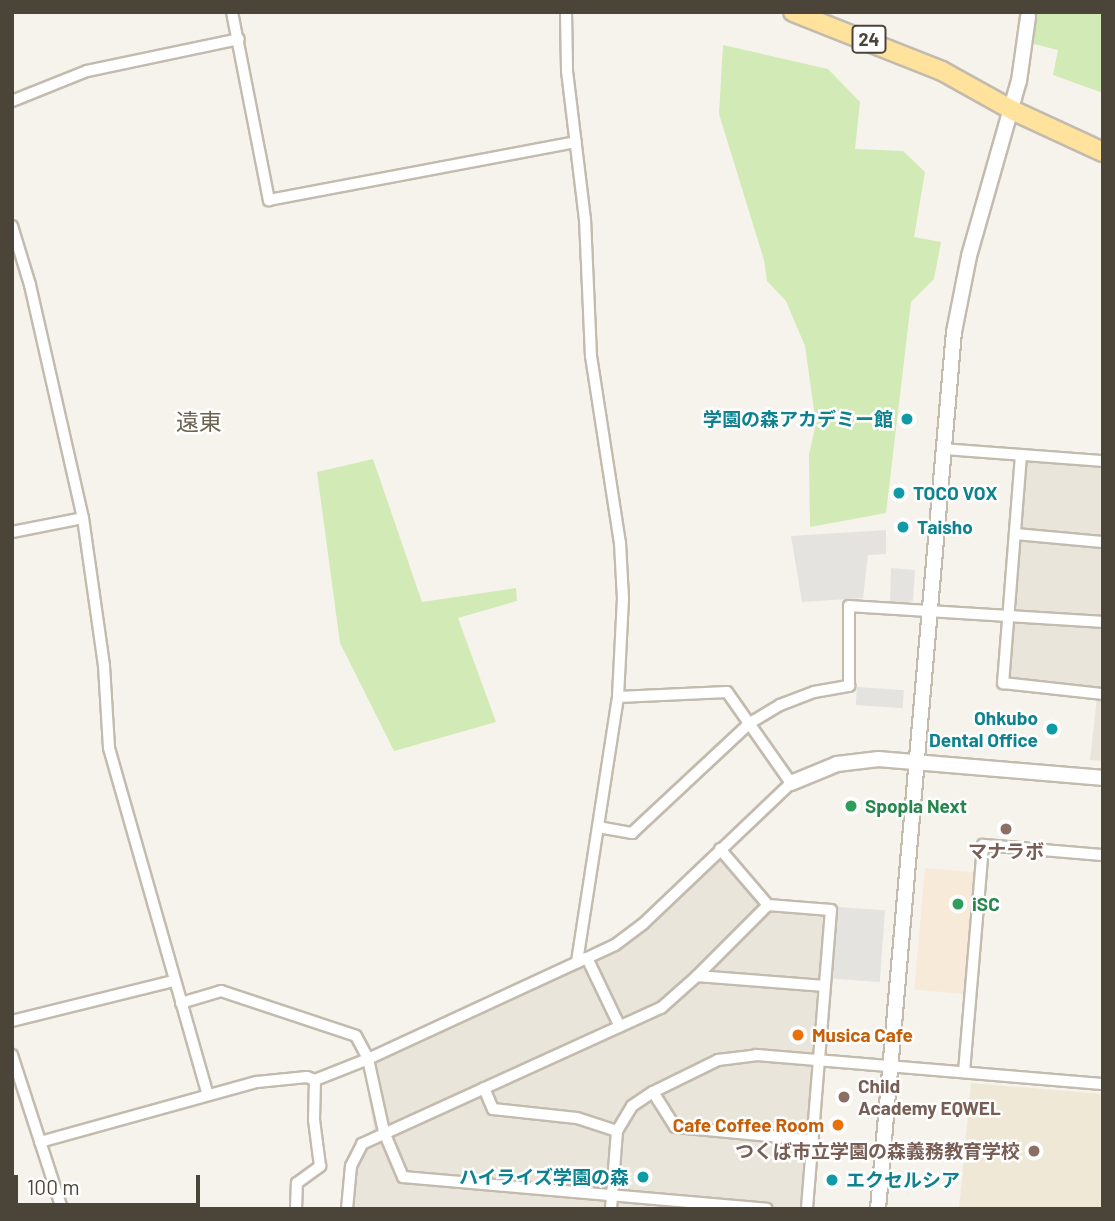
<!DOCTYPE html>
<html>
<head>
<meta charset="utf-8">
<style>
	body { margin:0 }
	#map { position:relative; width:1115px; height:1221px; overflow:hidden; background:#f6f3ec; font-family:Barlow,"Noto Sans JP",sans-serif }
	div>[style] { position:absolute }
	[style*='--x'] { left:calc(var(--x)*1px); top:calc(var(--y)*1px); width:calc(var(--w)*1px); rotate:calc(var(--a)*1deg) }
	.residential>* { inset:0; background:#eae5da }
	.commercial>* { inset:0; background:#f7ead8; transform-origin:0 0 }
	.education>* { inset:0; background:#efe8d6 }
	.green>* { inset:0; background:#d2eab5 }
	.parking>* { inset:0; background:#e5e3e0; transform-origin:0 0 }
	.roads { filter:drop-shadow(2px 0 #c2bbae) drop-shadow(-2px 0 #c2bbae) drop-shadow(0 2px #c2bbae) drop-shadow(0 -2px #c2bbae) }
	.minor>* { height:10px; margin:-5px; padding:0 5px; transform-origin:5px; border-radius:5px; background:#fff }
	.tertiary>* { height:14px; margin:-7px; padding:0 7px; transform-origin:7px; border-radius:7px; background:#fff }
	.primary>* { height:18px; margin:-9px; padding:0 9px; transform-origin:9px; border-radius:9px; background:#ffe39c }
	.dots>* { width:19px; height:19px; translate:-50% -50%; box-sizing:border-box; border:4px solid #fff; border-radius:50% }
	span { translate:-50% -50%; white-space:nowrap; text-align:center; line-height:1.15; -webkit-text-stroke:5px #fff; paint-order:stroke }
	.shield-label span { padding:2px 5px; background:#fff; border:2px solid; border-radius:5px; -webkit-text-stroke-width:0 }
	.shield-label { font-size:18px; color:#4b4439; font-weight:700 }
	.culture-label { font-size:19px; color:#0d838f; font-weight:700 }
	.right { translate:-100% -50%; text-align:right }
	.left { translate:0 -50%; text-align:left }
	.leisure-label { font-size:19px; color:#27864d; font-weight:700 }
	.education-label { font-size:19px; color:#785e54; font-weight:700 }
	.food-label { font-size:19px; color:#c56008; font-weight:700 }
	.quarter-label { font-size:23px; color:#6e6250 }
	.frame { position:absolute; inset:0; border:14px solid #4b4439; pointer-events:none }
	.scale { position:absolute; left:14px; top:1175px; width:186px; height:32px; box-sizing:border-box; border:4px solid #4b4439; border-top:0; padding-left:9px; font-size:21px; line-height:24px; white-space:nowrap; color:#4b4439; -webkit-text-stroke:5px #fff; paint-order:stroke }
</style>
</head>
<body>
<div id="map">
	<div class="residential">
		<div style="clip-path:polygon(1029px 459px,1103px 465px,1103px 761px,1090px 760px,1098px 688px,1013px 681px,1008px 676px,1025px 463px)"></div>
		<div style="clip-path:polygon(718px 859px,724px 859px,772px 912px,838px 917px,814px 1209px,341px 1209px,343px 1174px,350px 1152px,361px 1138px,374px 1129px,364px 1069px,614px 953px,648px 929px)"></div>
	</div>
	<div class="commercial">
		<div style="left:925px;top:868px;width:50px;height:122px;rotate:5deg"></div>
	</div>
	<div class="education">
		<div style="clip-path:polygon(971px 1083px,1103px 1094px,1103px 1209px,959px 1209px)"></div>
	</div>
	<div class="green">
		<div style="clip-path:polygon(1036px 12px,1103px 12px,1103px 93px,1053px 75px,1058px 50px,1034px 44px)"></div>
		<div style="clip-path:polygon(723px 45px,828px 69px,860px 102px,855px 149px,903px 151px,925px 172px,914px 237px,941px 242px,934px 279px,911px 302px,886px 513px,810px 527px,809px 454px,816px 424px,805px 346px,786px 301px,767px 281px,764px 260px,719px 114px)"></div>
		<div style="clip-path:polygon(373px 459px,422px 602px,516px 588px,517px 601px,458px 618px,496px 722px,394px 751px,340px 643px,317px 472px)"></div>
	</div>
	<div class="parking">
		<div style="clip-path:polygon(886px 530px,886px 554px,868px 555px,863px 598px,802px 602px,791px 536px)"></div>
		<div style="clip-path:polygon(891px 568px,915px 570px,913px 601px,890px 604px)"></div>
		<div style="left:857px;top:687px;width:47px;height:18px;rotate:4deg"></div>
		<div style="left:838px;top:907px;width:47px;height:72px;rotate:4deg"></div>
	</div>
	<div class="roads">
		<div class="minor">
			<div style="--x:232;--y:12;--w:192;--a:78.9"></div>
			<div style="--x:269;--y:200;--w:312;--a:-10.7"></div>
			<div style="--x:566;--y:12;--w:59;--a:89"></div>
			<div style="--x:567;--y:71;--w:149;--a:83.1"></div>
			<div style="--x:585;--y:219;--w:137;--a:87.5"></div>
			<div style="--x:591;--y:356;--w:189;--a:81.2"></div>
			<div style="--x:620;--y:543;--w:55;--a:86.9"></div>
			<div style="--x:623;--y:598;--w:99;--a:92.9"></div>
			<div style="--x:618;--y:697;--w:269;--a:98.8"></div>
			<div style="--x:12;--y:101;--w:81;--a:-21.8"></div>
			<div style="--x:87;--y:71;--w:155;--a:-11.9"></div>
			<div style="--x:12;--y:226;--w:62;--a:73"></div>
			<div style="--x:30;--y:285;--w:239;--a:77.2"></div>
			<div style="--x:83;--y:518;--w:149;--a:81.9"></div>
			<div style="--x:104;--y:666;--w:82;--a:86.5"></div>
			<div style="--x:109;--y:748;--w:359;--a:74.1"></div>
			<div style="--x:943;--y:449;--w:160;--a:4.3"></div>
			<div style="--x:1021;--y:455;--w:229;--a:94.5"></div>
			<div style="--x:1003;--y:683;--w:101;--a:6.3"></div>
			<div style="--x:12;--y:532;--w:72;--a:-11.2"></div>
			<div style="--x:1015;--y:534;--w:88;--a:5.2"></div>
			<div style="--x:598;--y:827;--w:35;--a:10"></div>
			<div style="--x:632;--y:833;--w:161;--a:-43"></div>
			<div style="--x:750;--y:723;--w:35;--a:-31"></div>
			<div style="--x:780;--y:705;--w:36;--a:-21"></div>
			<div style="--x:814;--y:692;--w:36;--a:-10"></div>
			<div style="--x:849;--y:686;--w:80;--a:-90"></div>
			<div style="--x:849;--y:606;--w:255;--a:3.6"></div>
			<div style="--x:720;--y:849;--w:74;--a:49.4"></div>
			<div style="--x:768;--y:905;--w:63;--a:4.5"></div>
			<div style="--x:831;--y:910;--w:300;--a:94.6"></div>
			<div style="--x:587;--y:958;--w:76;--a:64.4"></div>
			<div style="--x:697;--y:976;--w:100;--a:-45"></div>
			<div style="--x:181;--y:1003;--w:42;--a:-16.7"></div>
			<div style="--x:221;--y:991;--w:142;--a:18.4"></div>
			<div style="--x:356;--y:1036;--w:26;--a:62"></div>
			<div style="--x:368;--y:1059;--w:75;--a:77.6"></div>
			<div style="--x:384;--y:1132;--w:49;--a:67.1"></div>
			<div style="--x:403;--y:1177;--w:365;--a:5"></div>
			<div style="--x:12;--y:1021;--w:167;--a:-13.9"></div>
			<div style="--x:12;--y:1055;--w:162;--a:72"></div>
			<div style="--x:964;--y:1072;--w:228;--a:-85.2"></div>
			<div style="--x:983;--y:845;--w:120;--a:4.8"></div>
			<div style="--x:484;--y:1088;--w:23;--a:67"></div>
			<div style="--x:493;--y:1109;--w:84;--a:6.1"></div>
			<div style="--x:577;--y:1118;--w:42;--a:18"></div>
			<div style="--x:653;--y:1092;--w:41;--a:57.8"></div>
			<div style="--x:675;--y:1127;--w:138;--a:5.4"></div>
			<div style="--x:40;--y:1142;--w:225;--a:-15.5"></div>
			<div style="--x:257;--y:1082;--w:50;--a:-5.7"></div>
			<div style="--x:307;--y:1077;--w:9;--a:21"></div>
			<div style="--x:315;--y:1080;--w:57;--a:-21.6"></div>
			<div style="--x:368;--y:1059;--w:241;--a:-24.8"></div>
			<div style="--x:587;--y:958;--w:31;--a:-25"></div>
			<div style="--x:615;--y:945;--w:35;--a:-37"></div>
			<div style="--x:643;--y:924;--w:204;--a:-43.6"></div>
			<div style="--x:791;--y:783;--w:111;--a:-125.1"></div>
			<div style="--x:727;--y:692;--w:109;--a:177.4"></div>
			<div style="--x:296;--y:1209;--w:26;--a:-88"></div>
			<div style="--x:297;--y:1183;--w:29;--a:-36"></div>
			<div style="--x:320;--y:1166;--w:46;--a:-97.4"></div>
			<div style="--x:314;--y:1120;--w:40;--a:-88.6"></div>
			<div style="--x:347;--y:1209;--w:43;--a:-84.7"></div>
			<div style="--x:351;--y:1166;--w:25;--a:-63"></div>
			<div style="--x:362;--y:1144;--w:328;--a:-24.5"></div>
			<div style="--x:661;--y:1008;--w:48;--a:-41.6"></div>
			<div style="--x:697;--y:976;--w:128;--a:4.5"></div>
			<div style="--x:611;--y:1209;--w:78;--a:-85.6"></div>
			<div style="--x:617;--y:1131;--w:29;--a:-59"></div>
			<div style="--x:632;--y:1106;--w:25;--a:-34"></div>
			<div style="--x:653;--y:1092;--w:72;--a:-26.2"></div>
			<div style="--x:718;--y:1060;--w:38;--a:-7"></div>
			<div style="--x:756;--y:1055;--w:348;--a:4.8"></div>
		</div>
		<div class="tertiary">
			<div style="--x:791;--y:783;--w:50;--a:-22.4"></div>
			<div style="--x:837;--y:764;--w:42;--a:-6.8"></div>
			<div style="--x:879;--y:759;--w:225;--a:4.8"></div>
			<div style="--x:878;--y:1209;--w:880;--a:-85.05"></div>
			<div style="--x:954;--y:332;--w:77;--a:-78.8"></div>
			<div style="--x:969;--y:256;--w:182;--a:-74.1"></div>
			<div style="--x:1019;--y:81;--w:65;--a:-82"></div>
		</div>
		<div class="primary">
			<div style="--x:793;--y:12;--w:160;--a:21.6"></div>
			<div style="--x:942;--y:71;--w:80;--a:29.1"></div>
			<div style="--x:1012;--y:110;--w:100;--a:24.8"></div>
		</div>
	</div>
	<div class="dots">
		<div style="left:907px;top:419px;background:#0f9aa8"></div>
		<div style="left:899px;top:493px;background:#0f9aa8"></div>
		<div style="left:903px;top:527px;background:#0f9aa8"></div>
		<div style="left:1052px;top:729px;background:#0f9aa8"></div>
		<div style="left:851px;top:806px;background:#2e9e5b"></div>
		<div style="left:1006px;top:829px;background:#8d6e63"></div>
		<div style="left:958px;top:904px;background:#2e9e5b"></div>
		<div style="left:798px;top:1035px;background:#e8710a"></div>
		<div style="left:844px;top:1097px;background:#8d6e63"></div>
		<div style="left:838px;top:1125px;background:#e8710a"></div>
		<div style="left:1034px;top:1151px;background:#8d6e63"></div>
		<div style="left:643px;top:1177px;background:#0f9aa8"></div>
		<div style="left:832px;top:1180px;background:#0f9aa8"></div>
	</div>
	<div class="shield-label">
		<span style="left:869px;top:39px">24</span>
	</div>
	<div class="culture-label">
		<span class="right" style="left:893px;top:419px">学園の森アカデミー館</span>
		<span class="left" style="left:913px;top:493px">TOCO VOX</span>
		<span class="left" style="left:917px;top:527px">Taisho</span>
		<span class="right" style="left:1038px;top:729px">Ohkubo<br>Dental Office</span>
		<span class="right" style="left:629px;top:1177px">ハイライズ学園の森</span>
		<span class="left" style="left:846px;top:1180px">エクセルシア</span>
	</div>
	<div class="leisure-label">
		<span class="left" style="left:865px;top:806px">Spopla Next</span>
		<span class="left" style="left:972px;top:904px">iSC</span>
	</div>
	<div class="education-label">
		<span style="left:1006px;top:851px">マナラボ</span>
		<span class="left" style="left:858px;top:1097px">Child<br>Academy EQWEL</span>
		<span class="right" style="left:1020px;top:1151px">つくば市立学園の森義務教育学校</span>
	</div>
	<div class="food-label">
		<span class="left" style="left:812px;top:1035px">Musica Cafe</span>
		<span class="right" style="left:824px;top:1125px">Cafe Coffee Room</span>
	</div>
	<div class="quarter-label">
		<span style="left:199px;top:421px">遠東</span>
	</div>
	<div class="frame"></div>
	<div class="scale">100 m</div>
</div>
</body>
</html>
